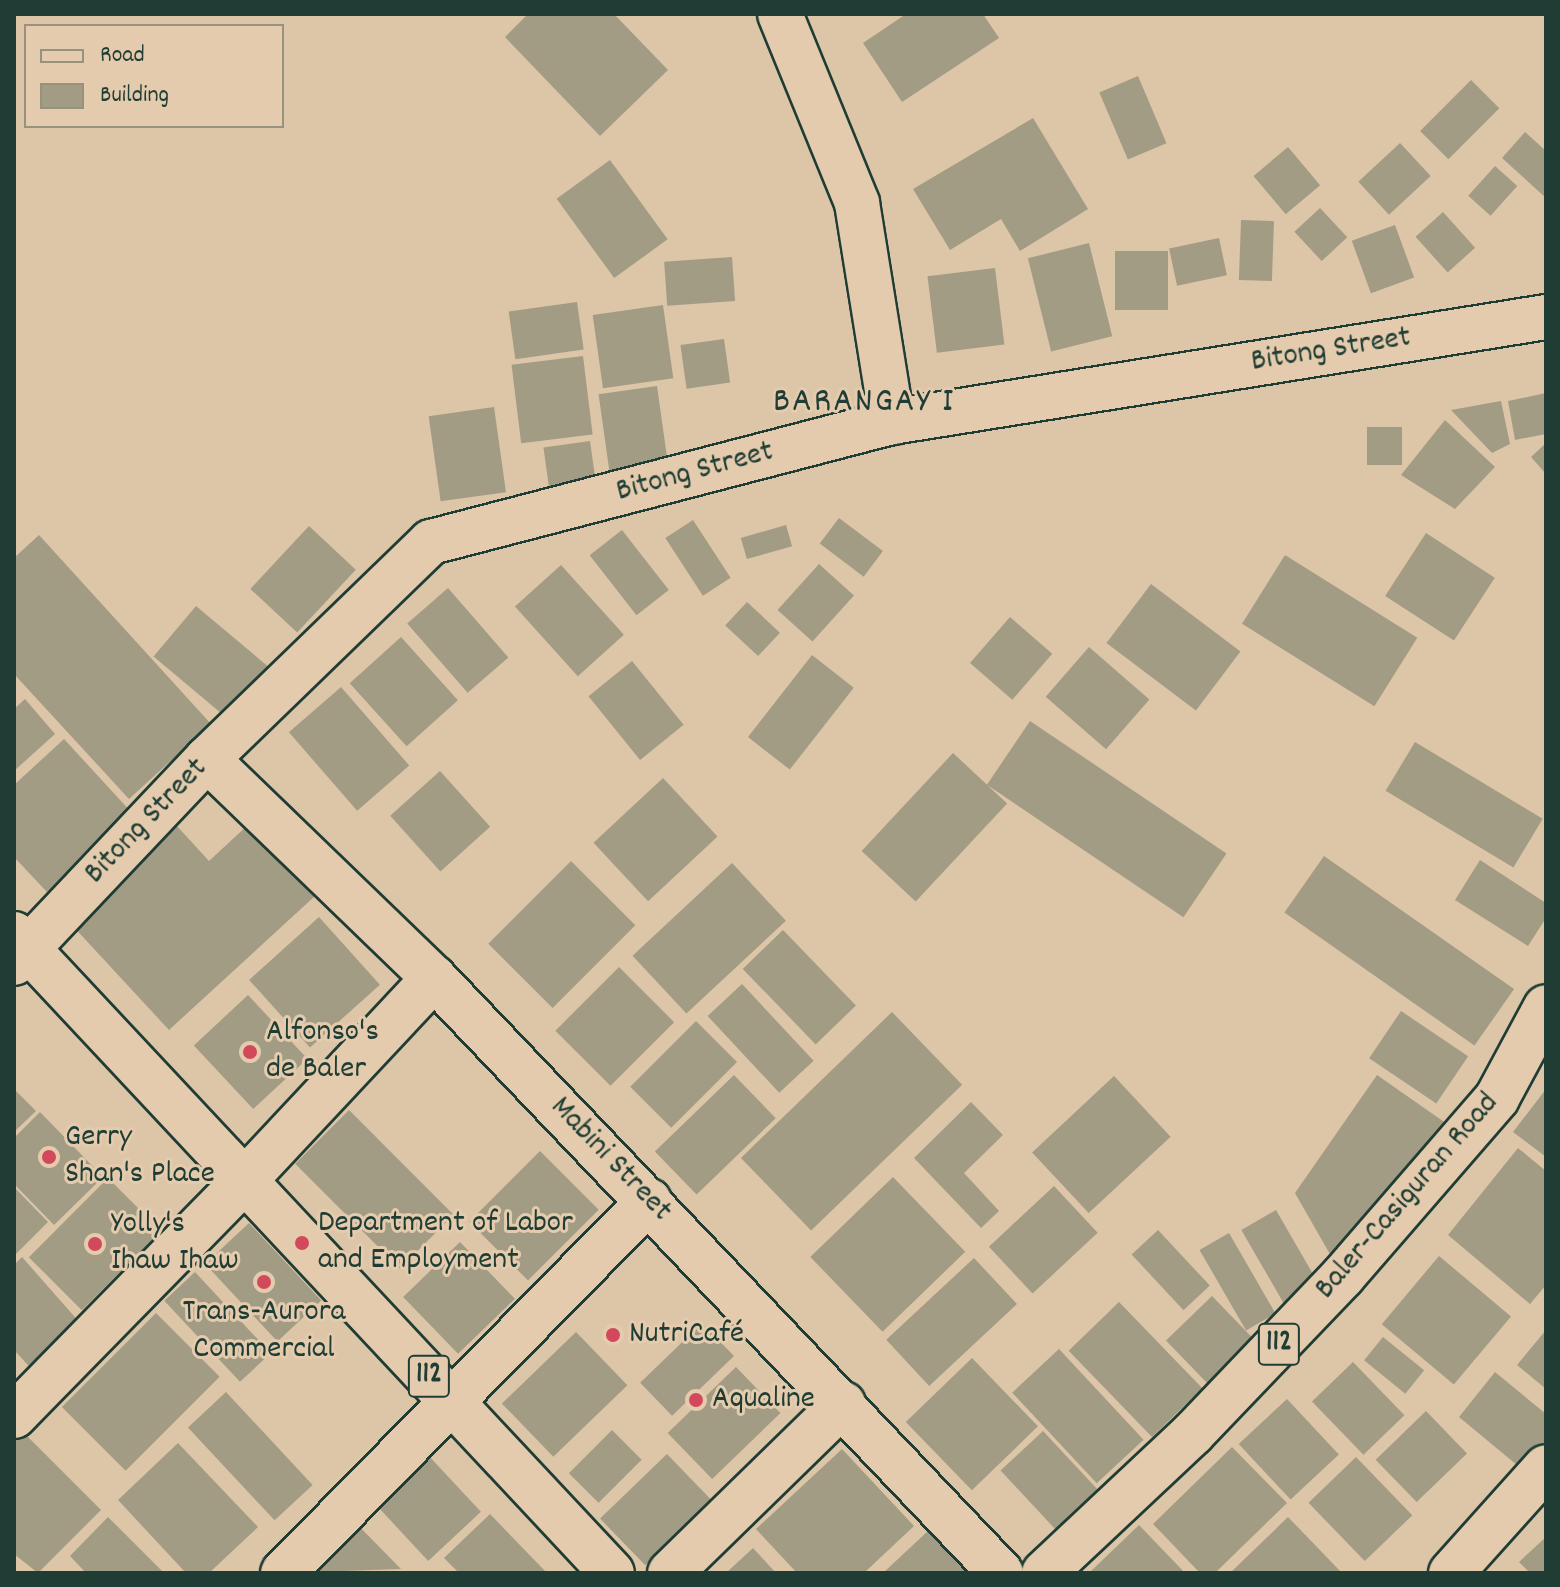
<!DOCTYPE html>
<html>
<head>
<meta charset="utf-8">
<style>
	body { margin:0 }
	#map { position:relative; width:1560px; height:1587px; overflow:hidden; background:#ddc5a8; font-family:Dekko,sans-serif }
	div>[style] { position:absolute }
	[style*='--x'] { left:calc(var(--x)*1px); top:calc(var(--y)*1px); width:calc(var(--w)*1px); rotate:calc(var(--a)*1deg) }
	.building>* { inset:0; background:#a29c84; transform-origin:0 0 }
	.roads { filter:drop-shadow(2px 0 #1f3d34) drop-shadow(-2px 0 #1f3d34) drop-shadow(0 2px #1f3d34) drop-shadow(0 -2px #1f3d34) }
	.street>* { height:44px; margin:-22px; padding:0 22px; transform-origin:22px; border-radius:22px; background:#e5cbad }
	.secondary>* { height:44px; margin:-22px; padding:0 22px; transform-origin:22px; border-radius:22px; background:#e5cbad }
	.primary>* { height:44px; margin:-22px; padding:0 22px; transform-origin:22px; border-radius:22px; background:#e5cbad }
	.dots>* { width:22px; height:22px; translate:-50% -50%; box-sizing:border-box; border:4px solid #e5cbad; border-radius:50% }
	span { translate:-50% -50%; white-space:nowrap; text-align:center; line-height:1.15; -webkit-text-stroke:6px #e5cbad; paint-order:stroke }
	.shield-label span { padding:2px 6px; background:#e5cbad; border:2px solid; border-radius:6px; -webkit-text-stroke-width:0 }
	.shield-label { font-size:30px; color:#1f3d34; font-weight:700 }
	.street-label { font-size:32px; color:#1f3d34 }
	.poi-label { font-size:32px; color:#1f3d34 }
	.left { translate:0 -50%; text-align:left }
	.quarter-label { font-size:36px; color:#1f3d34; letter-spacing:2px }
	.frame { position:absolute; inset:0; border:16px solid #1f3d34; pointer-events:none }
	.legend { position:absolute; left:24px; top:24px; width:260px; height:104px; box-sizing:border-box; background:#e5cbad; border:2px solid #96927d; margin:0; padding:10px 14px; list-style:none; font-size:24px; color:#1f3d34 }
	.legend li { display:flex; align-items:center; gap:16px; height:40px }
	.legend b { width:40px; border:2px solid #96927d }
</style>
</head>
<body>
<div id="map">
	<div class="building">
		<div style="clip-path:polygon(528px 14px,614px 14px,668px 70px,600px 136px,505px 37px)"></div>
		<div style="clip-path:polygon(906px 14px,983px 14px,999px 38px,902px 102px,863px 43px)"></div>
		<div style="left:1138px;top:76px;width:73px;height:42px;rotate:67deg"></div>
		<div style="left:1471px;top:80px;width:40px;height:72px;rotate:45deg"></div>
		<div style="clip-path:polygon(1033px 118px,1088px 209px,1020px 251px,1001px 219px,950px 250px,913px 189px)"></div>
		<div style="clip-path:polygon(1525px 132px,1546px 151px,1546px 198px,1502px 158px)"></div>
		<div style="left:1400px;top:143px;width:45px;height:57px;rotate:47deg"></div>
		<div style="left:1288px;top:147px;width:50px;height:45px;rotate:50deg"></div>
		<div style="left:610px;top:160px;width:98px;height:66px;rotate:54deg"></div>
		<div style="left:1495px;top:166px;width:30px;height:40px;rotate:42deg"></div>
		<div style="left:1320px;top:208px;width:40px;height:35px;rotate:47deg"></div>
		<div style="left:1443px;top:212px;width:48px;height:37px;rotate:48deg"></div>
		<div style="left:1241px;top:220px;width:33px;height:60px;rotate:2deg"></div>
		<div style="left:1395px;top:225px;width:56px;height:46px;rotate:70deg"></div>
		<div style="left:1219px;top:238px;width:38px;height:51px;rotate:78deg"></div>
		<div style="left:1089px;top:243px;width:96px;height:63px;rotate:76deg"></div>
		<div style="left:1115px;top:251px;width:53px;height:59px"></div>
		<div style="left:732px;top:257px;width:44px;height:68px;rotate:86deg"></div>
		<div style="left:995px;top:268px;width:77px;height:68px;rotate:83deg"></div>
		<div style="left:577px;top:302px;width:48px;height:69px;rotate:82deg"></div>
		<div style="left:663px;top:305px;width:74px;height:71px;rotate:82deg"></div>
		<div style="left:724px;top:339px;width:44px;height:44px;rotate:82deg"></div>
		<div style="left:583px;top:356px;width:79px;height:72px;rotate:83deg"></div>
		<div style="left:657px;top:386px;width:84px;height:59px;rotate:82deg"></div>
		<div style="clip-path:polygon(1546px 393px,1546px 434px,1515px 440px,1508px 401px)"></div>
		<div style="clip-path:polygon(1501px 401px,1510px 444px,1492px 453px,1451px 410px)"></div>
		<div style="left:494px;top:407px;width:86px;height:66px;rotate:82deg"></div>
		<div style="clip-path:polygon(1445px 420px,1495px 467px,1455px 509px,1401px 475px)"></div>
		<div style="left:1367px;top:427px;width:35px;height:38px"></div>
		<div style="left:590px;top:441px;width:41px;height:47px;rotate:82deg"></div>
		<div style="clip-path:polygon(1546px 443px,1546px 474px,1531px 457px)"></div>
		<div style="left:839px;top:518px;width:55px;height:32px;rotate:37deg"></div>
		<div style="left:693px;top:520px;width:69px;height:33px;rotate:57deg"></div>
		<div style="left:786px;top:525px;width:22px;height:47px;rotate:74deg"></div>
		<div style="left:309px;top:526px;width:64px;height:86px;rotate:43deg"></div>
		<div style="left:622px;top:530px;width:76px;height:41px;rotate:52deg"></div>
		<div style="left:1426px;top:533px;width:82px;height:75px;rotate:33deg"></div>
		<div style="clip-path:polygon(39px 535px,211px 724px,129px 799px,14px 674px,14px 558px)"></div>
		<div style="left:1285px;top:555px;width:156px;height:81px;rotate:32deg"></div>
		<div style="left:819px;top:564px;width:47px;height:62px;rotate:42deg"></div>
		<div style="left:561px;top:565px;width:94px;height:62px;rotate:48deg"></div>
		<div style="left:1151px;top:584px;width:112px;height:74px;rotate:37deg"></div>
		<div style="left:448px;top:588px;width:92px;height:54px;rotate:49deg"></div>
		<div style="left:747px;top:602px;width:45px;height:32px;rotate:43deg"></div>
		<div style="left:196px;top:606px;width:107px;height:66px;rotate:40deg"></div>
		<div style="left:1010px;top:617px;width:56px;height:61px;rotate:41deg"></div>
		<div style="left:401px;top:637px;width:85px;height:69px;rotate:48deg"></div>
		<div style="left:1089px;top:647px;width:80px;height:66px;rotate:41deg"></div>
		<div style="left:812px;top:655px;width:53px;height:104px;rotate:38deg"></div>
		<div style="left:632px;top:661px;width:82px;height:56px;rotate:51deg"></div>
		<div style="left:341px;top:687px;width:104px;height:69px;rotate:49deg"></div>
		<div style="clip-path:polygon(25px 699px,55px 734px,14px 771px,14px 709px)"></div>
		<div style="left:1030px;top:721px;width:237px;height:77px;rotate:34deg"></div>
		<div style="clip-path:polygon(64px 739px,133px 814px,47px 892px,14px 857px,14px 785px)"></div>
		<div style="left:1415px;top:742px;width:149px;height:57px;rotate:31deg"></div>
		<div style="left:953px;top:753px;width:74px;height:134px;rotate:43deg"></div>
		<div style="left:440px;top:771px;width:75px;height:67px;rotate:48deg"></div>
		<div style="left:663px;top:778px;width:80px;height:95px;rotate:47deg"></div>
		<div style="clip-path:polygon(249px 824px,315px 896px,169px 1030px,70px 923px,176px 825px,209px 861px)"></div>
		<div style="left:1324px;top:856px;width:232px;height:69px;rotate:35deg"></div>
		<div style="clip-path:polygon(1480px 860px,1546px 903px,1546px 918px,1528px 946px,1455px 900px)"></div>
		<div style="left:571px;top:861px;width:91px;height:117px;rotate:45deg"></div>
		<div style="left:732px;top:863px;width:79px;height:136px;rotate:47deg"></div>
		<div style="left:319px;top:917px;width:91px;height:94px;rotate:48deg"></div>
		<div style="left:783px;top:930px;width:105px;height:56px;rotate:46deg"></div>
		<div style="left:619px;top:967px;width:78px;height:90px;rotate:45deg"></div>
		<div style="left:742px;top:984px;width:105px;height:47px;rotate:47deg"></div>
		<div style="left:248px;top:995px;width:87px;height:74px;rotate:47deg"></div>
		<div style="left:1401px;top:1011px;width:81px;height:57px;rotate:34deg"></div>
		<div style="left:892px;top:1012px;width:101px;height:210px;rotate:46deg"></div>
		<div style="left:696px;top:1021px;width:58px;height:93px;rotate:45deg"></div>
		<div style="left:734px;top:1075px;width:60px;height:110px;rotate:46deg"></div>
		<div style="clip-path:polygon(1377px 1075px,1450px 1126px,1335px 1263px,1295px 1193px)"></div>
		<div style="left:1114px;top:1076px;width:83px;height:112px;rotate:47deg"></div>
		<div style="clip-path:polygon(14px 1089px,36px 1111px,14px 1132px)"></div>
		<div style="clip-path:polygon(1546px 1089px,1546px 1157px,1513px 1132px)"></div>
		<div style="clip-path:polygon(971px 1102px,1003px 1135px,964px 1173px,999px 1211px,981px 1228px,914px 1158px)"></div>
		<div style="left:349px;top:1110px;width:148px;height:76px;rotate:45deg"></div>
		<div style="clip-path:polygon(40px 1112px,103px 1177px,54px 1225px,14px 1184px,14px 1138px)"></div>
		<div style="clip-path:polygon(1518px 1148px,1546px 1171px,1546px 1285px,1530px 1304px,1448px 1235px)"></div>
		<div style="left:540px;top:1151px;width:83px;height:100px;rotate:45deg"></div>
		<div style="left:893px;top:1177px;width:104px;height:115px;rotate:46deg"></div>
		<div style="left:108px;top:1178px;width:75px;height:112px;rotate:45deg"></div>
		<div style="left:1054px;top:1186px;width:64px;height:89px;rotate:47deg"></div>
		<div style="clip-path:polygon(14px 1187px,48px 1222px,14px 1256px)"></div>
		<div style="left:1276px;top:1210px;width:97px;height:40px;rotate:60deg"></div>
		<div style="left:249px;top:1223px;width:106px;height:60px;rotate:47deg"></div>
		<div style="left:1158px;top:1230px;width:76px;height:36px;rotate:47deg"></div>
		<div style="left:1229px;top:1233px;width:93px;height:34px;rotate:60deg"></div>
		<div style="left:460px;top:1242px;width:79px;height:79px;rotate:46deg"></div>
		<div style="left:1439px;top:1256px;width:94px;height:89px;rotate:40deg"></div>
		<div style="clip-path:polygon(22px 1257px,88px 1332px,38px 1376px,14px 1350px,14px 1265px)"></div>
		<div style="left:974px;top:1258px;width:63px;height:120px;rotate:47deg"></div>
		<div style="left:195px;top:1272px;width:111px;height:42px;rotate:47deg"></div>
		<div style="left:1212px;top:1296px;width:78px;height:64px;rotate:46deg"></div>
		<div style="left:1119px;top:1302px;width:120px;height:70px;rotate:46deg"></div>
		<div style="left:156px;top:1313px;width:90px;height:133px;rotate:45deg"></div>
		<div style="left:702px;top:1323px;width:46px;height:86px;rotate:46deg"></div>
		<div style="clip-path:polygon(1546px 1330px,1546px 1389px,1517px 1365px)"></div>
		<div style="left:576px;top:1332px;width:74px;height:103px;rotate:46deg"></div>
		<div style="left:1383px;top:1337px;width:53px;height:30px;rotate:39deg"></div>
		<div style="left:1059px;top:1349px;width:124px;height:64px;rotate:47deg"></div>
		<div style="left:972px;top:1358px;width:95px;height:92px;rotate:46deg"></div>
		<div style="left:1353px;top:1362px;width:74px;height:57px;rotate:46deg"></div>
		<div style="left:736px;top:1367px;width:64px;height:95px;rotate:46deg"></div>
		<div style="clip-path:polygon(1495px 1372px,1546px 1414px,1546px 1454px,1529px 1475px,1459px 1417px)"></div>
		<div style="left:226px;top:1392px;width:127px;height:52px;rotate:47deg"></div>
		<div style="left:1287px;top:1399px;width:76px;height:66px;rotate:47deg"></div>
		<div style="left:1426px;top:1411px;width:59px;height:70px;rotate:46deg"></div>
		<div style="clip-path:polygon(19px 1428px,101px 1510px,38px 1573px,14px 1554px,14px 1432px)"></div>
		<div style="left:612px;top:1430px;width:42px;height:61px;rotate:45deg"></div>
		<div style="left:1043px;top:1431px;width:93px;height:58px;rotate:47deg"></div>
		<div style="clip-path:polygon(178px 1443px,258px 1527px,209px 1573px,186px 1573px,118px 1500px)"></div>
		<div style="clip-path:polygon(1232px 1447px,1287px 1503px,1215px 1573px,1200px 1573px,1153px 1524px)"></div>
		<div style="clip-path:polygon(842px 1449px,914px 1526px,864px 1573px,797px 1573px,756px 1529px)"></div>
		<div style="left:427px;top:1454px;width:79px;height:72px;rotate:47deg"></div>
		<div style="left:667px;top:1454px;width:65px;height:93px;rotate:46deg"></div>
		<div style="left:1356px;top:1457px;width:81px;height:66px;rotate:46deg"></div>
		<div style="clip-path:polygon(347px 1514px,401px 1569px,286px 1573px)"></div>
		<div style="clip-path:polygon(490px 1514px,547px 1573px,459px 1573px,444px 1558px)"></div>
		<div style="clip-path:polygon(108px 1517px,164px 1573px,86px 1573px,70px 1556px)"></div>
		<div style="clip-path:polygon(1288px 1517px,1342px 1573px,1230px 1573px)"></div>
		<div style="clip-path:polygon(1139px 1525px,1185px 1573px,1089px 1573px)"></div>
		<div style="clip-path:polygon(928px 1531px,967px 1573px,883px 1573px)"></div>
		<div style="clip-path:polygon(1546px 1537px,1546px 1573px,1530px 1573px,1519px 1562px)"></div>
		<div style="clip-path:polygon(753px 1548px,776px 1573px,726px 1573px)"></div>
	</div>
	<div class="roads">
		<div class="street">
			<div style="--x:780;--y:14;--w:204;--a:67.8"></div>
			<div style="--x:857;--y:203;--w:222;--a:80.9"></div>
			<div style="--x:207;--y:759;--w:315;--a:44"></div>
			<div style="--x:434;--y:978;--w:822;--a:46.38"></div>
			<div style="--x:14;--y:963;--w:281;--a:-46.6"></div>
			<div style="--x:207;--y:759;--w:312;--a:-44.1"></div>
			<div style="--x:431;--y:542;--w:476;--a:-14.6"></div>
			<div style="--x:892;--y:422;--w:662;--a:-9.12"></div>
			<div style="--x:246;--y:1179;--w:275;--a:-46.9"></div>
			<div style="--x:283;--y:1573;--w:522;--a:-45.47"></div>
			<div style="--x:670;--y:1573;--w:242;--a:-44.3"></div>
			<div style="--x:1451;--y:1573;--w:142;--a:-48.1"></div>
		</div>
		<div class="secondary">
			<div style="--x:14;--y:1416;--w:332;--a:-45.6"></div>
		</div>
		<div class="primary">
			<div style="--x:14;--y:934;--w:875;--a:46.9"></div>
			<div style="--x:1044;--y:1573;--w:204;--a:-43.2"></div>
			<div style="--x:1193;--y:1433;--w:217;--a:-46.3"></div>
			<div style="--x:1343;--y:1276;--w:235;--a:-49.1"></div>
			<div style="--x:1497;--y:1098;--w:103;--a:-61.7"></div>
		</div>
	</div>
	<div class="dots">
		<div style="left:250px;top:1052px;background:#d1495b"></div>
		<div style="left:49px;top:1157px;background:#d1495b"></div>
		<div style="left:302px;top:1243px;background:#d1495b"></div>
		<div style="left:95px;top:1244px;background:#d1495b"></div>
		<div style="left:264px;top:1282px;background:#d1495b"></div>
		<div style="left:613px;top:1335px;background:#d1495b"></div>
		<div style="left:696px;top:1400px;background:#d1495b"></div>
	</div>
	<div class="shield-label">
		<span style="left:1279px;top:1344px">112</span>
		<span style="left:429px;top:1376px">112</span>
	</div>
	<div class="street-label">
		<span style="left:1331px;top:351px;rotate:-9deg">Bitong Street</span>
		<span style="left:695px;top:473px;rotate:-15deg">Bitong Street</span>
		<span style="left:147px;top:822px;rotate:-46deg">Bitong Street</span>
		<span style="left:610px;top:1160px;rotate:46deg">Mabini Street</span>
		<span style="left:1408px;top:1197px;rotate:-49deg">Baler-Casiguran Road</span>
	</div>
	<div class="poi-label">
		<span class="left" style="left:266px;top:1052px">Alfonso's<br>de Baler</span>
		<span class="left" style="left:65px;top:1157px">Gerry<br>Shan's Place</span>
		<span class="left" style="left:318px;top:1243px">Department of Labor<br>and Employment</span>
		<span class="left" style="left:111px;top:1244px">Yolly's<br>Ihaw Ihaw</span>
		<span style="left:264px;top:1332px">Trans-Aurora<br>Commercial</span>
		<span class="left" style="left:629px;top:1335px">NutriCafé</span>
		<span class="left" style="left:712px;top:1400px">Aqualine</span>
	</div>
	<div class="quarter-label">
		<span style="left:864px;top:404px">BARANGAY I</span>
	</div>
	<div class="frame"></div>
	<ul class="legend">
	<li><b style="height:10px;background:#e5cbad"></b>Road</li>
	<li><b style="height:22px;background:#a29c84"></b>Building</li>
	</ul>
</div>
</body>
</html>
